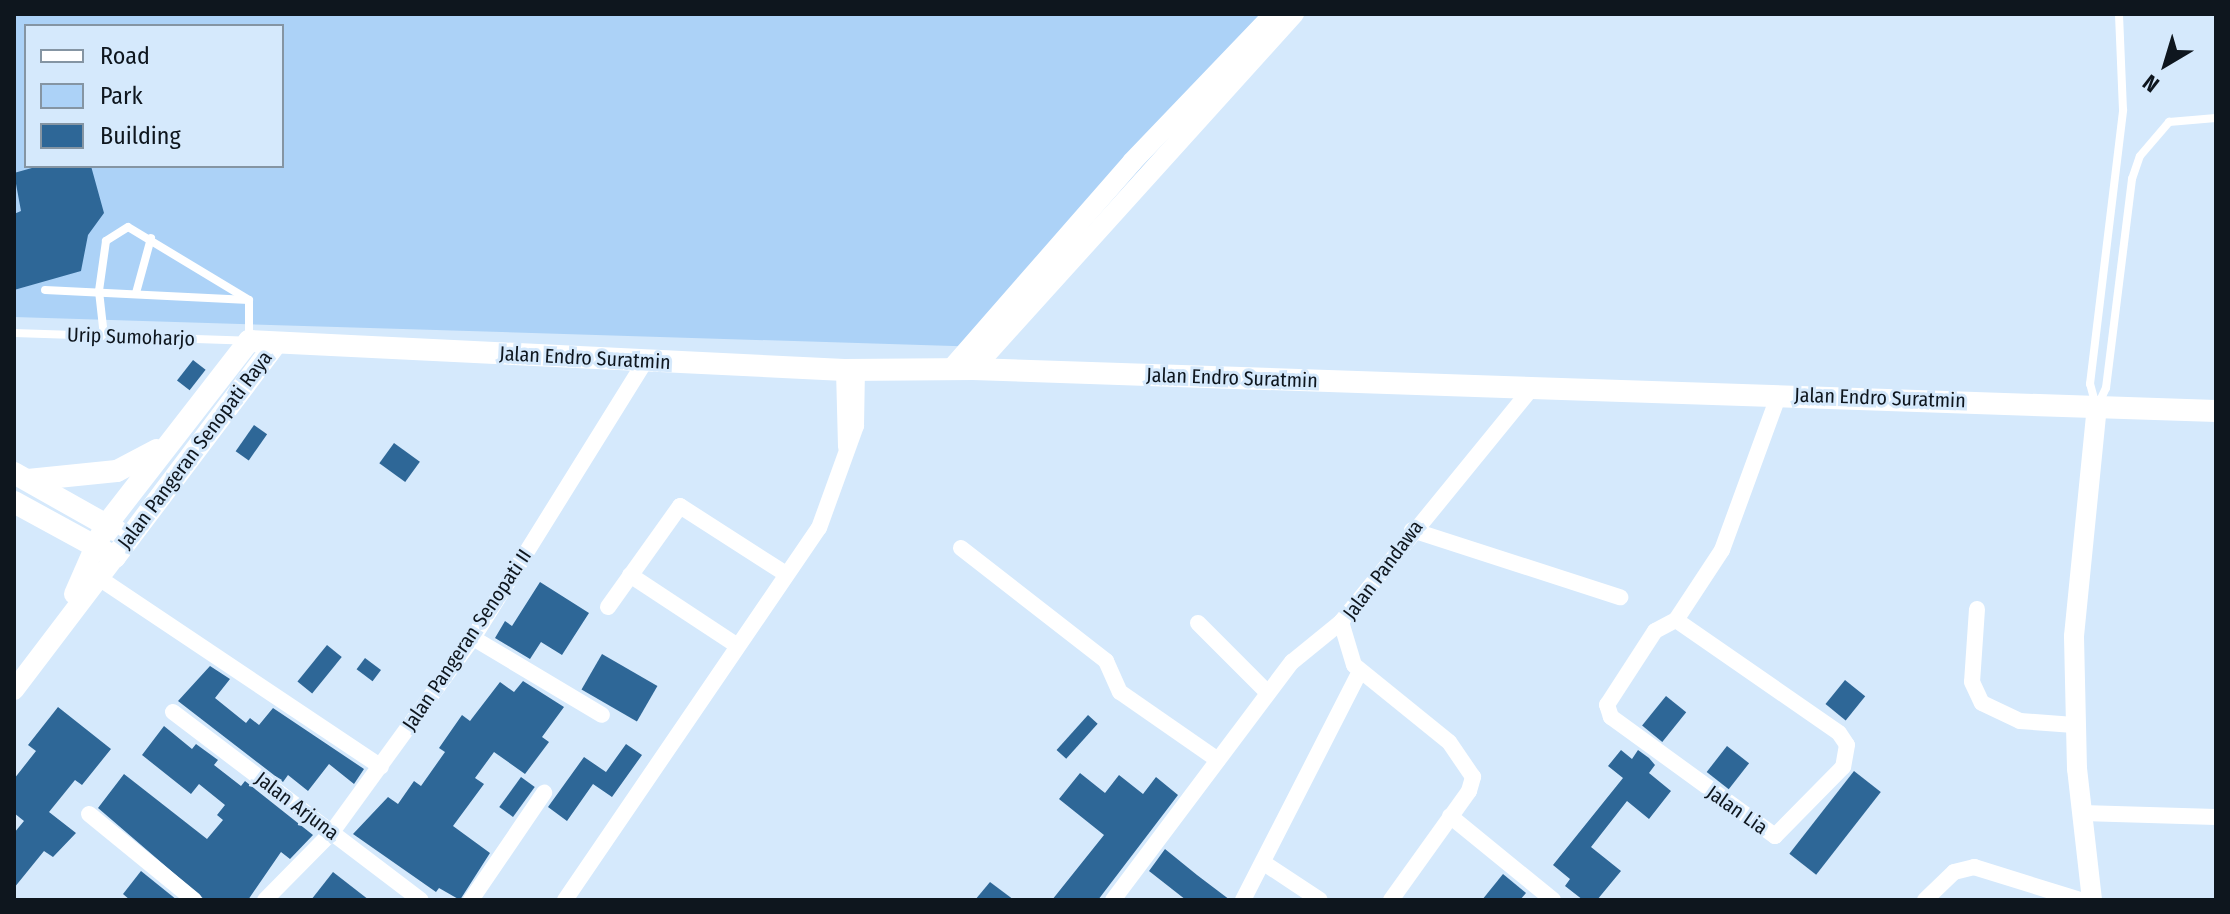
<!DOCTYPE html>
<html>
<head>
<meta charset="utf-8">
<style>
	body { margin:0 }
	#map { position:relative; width:2230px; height:914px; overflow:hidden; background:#d5e9fc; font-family:"Fira Sans Condensed",sans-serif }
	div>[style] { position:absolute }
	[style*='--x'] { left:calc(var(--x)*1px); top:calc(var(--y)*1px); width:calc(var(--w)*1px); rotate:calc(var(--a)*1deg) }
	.green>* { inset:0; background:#acd2f7 }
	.building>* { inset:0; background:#2e6797; transform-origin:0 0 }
	.service>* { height:8px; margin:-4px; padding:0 4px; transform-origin:4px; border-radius:4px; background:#fff }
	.minor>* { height:16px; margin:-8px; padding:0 8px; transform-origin:8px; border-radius:8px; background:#fff }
	.tertiary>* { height:20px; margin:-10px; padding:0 10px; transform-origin:10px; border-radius:10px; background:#fff }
	.secondary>* { height:22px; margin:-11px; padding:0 11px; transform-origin:11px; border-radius:11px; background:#fff }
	span { translate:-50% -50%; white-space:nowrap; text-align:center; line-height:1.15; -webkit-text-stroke:6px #d5e9fc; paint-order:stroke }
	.street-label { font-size:20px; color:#0e161e }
	.frame { position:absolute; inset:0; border:16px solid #0e161e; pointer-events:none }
	.legend { position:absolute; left:24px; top:24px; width:260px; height:144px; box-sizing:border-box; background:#d5e9fc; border:2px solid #8595a3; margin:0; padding:10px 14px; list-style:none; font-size:24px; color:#0e161e }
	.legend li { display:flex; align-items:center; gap:16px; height:40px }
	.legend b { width:40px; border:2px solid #8595a3 }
	.north { position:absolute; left:2126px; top:24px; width:80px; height:80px; -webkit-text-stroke:6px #d5e9fc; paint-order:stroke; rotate:218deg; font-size:22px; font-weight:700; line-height:32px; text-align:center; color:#0e161e }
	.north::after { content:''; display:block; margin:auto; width:28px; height:36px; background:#0e161e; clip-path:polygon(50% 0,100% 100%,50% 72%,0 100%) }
</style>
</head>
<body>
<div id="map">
	<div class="green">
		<div style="clip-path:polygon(evenodd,14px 14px,1292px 14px,985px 347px,14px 317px,14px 14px,26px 26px,282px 26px,282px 166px,26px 166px,26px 26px)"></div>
	</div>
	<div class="building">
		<div style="clip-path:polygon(39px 166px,91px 166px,104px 213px,88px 235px,81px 271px,14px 290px,14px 214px,21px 211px,14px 173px)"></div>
		<div style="left:193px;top:360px;width:16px;height:26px;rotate:38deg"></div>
		<div style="left:254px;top:425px;width:16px;height:32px;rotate:35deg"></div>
		<div style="left:394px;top:443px;width:32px;height:25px;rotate:36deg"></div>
		<div style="clip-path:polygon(540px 582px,589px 613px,562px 655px,541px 642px,530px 659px,495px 638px,505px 621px,512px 626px)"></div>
		<div style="left:327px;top:645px;width:19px;height:47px;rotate:39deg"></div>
		<div style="left:602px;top:654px;width:64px;height:41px;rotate:30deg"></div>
		<div style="left:365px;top:658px;width:20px;height:14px;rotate:37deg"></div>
		<div style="clip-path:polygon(210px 666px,230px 679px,215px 698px,246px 723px,250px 718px,259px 725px,273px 708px,364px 769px,354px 784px,329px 764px,308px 791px,288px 775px,283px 782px,178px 701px)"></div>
		<div style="left:1845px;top:680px;width:26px;height:31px;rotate:39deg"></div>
		<div style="clip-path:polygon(523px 681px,564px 707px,542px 737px,549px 742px,525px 774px,494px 752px,475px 778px,484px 784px,453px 826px,490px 853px,460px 900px,439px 888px,436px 892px,353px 834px,388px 797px,398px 804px,414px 781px,421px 786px,445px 752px,439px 748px,462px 715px,470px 721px,500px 682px,514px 692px)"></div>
		<div style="left:1666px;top:696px;width:26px;height:38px;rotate:39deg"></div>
		<div style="clip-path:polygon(58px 707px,111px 749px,82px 785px,75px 780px,49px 812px,76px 833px,53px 857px,44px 851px,14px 888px,14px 833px,24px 821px,14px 813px,14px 779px,36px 751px,28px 745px)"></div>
		<div style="left:1088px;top:715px;width:13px;height:47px;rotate:42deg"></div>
		<div style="clip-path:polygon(164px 726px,192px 749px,196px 744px,218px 760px,214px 765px,241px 786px,245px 781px,313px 835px,290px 859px,281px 852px,248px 900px,205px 900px,98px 808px,124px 774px,207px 839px,223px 820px,217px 815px,225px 805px,199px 784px,191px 794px,142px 755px)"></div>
		<div style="clip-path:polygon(626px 744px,642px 755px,612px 797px,593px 784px,567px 821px,548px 807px,584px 757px,606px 772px)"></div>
		<div style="left:1727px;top:746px;width:28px;height:33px;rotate:38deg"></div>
		<div style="clip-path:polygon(1621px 750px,1632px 759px,1638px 750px,1649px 758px,1655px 765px,1649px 773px,1671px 791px,1649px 819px,1627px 801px,1591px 847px,1621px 871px,1597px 900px,1583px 900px,1565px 886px,1570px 879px,1553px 865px,1623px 778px,1608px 766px)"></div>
		<div style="left:1854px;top:771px;width:34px;height:105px;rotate:38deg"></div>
		<div style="clip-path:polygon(1080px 773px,1105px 793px,1119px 775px,1143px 794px,1156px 777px,1178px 795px,1098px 900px,1052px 900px,1104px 835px,1059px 799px)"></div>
		<div style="left:521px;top:777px;width:17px;height:37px;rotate:36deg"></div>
		<div style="clip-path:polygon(1165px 849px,1197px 875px,1230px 900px,1186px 900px,1149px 871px)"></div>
		<div style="clip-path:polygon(141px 871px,177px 900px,130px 900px,123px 894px)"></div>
		<div style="clip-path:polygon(333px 872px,369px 900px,311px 900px)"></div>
		<div style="clip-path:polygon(1503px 874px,1526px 893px,1520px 900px,1482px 900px)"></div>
		<div style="clip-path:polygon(990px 882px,1014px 900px,975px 900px)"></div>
	</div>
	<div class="service">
		<div style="--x:45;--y:290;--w:204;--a:2.8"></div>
		<div style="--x:136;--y:293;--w:57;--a:-74.7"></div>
		<div style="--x:14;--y:333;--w:235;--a:1.9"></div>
		<div style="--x:249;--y:341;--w:41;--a:-90"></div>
		<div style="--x:249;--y:300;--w:141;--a:-148.9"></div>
		<div style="--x:128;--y:227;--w:26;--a:148"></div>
		<div style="--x:106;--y:241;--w:50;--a:98"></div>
		<div style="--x:99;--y:291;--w:45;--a:83.7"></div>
		<div style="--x:2098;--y:405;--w:19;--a:-65"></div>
		<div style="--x:2106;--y:388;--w:211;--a:-82.9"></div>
		<div style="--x:2132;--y:179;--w:24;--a:-71"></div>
		<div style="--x:2140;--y:156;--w:45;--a:-49.5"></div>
		<div style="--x:2169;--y:122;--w:47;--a:-4.9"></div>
		<div style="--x:2096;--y:406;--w:23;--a:-105"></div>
		<div style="--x:2090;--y:384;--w:276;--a:-83.1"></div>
		<div style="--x:2123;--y:110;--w:96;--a:-92.4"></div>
	</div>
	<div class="minor">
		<div style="--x:844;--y:370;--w:77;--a:88.5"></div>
		<div style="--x:1412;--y:530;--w:219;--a:17.9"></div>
		<div style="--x:961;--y:548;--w:184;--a:37.9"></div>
		<div style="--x:1106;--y:661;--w:34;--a:66"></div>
		<div style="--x:1120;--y:692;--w:119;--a:34.8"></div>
		<div style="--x:90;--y:572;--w:350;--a:33.8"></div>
		<div style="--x:630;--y:575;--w:127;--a:33.4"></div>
		<div style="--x:608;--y:607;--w:124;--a:-54.5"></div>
		<div style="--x:680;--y:506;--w:126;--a:32.7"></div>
		<div style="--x:1977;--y:609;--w:73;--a:93.9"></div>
		<div style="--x:1972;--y:682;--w:23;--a:65"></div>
		<div style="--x:1982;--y:703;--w:42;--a:25.3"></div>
		<div style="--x:2020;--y:721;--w:54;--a:4.2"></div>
		<div style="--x:1676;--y:620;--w:198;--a:34.7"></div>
		<div style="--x:1839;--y:733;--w:14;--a:56"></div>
		<div style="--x:1847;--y:745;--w:22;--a:100"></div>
		<div style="--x:1843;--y:767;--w:97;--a:134.6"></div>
		<div style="--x:1775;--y:836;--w:203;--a:-144"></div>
		<div style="--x:1611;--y:717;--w:13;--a:-108"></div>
		<div style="--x:1607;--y:705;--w:88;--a:-57"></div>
		<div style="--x:1655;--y:631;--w:24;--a:-28"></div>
		<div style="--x:1676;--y:620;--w:84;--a:-56.7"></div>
		<div style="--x:1722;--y:550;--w:166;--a:-69.9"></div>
		<div style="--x:1198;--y:623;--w:99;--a:45"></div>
		<div style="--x:473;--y:638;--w:150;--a:30.8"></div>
		<div style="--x:173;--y:712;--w:311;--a:37.2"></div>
		<div style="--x:2082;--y:813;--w:134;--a:1.7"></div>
		<div style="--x:89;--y:814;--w:136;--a:39.3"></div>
		<div style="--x:1450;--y:816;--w:133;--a:39.2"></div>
		<div style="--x:1264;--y:863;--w:67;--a:33.5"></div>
		<div style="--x:265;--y:900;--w:95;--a:-45.4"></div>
		<div style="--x:332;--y:832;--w:240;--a:-54"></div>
		<div style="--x:473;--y:638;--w:325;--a:-58.1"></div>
		<div style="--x:471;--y:900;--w:130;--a:-55.7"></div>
		<div style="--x:565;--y:900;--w:450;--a:-55.7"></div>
		<div style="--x:819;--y:528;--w:109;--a:-70.1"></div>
		<div style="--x:856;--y:426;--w:56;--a:-89"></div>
		<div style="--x:1113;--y:900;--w:298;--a:-53.1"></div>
		<div style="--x:1292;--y:662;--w:63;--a:-39.2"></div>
		<div style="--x:1243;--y:900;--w:257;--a:-62.9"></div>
		<div style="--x:1391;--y:900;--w:134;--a:-54.4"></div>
		<div style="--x:1469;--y:791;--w:15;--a:-74"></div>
		<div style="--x:1473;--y:777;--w:42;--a:-124.4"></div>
		<div style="--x:1449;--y:742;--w:122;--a:-141"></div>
		<div style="--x:1354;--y:665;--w:45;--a:-106.8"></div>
		<div style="--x:1341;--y:622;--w:301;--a:-50.8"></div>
		<div style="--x:1925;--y:900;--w:40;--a:-44"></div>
		<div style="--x:1954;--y:872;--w:21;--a:-14"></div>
		<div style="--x:1974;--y:867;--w:111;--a:17.3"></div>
	</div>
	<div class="tertiary">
		<div style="--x:951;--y:369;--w:275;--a:-48.8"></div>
		<div style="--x:1132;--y:162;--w:205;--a:-46.2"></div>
		<div style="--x:973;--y:369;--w:479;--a:-47.9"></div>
		<div style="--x:74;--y:594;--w:55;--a:-66.3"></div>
		<div style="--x:14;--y:690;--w:167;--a:-52.8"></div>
		<div style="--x:2092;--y:900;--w:132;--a:-96.5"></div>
		<div style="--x:2077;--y:769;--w:133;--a:-91.3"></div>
		<div style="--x:2074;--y:636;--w:230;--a:-84.3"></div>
	</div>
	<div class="secondary">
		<div style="--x:14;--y:473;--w:118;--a:29.4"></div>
		<div style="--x:28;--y:480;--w:89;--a:-5.8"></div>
		<div style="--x:117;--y:471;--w:45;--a:-27.7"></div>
		<div style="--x:14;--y:502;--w:115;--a:28.6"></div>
		<div style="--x:115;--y:557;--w:268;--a:-53"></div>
		<div style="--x:96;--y:544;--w:23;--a:-61"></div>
		<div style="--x:107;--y:524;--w:232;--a:-52.2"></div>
		<div style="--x:249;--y:341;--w:596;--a:2.79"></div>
		<div style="--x:844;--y:370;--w:129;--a:-0.4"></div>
		<div style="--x:973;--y:369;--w:1244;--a:1.94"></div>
	</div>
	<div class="street-label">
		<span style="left:131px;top:337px;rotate:2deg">Urip Sumoharjo</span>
		<span style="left:585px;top:358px;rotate:3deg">Jalan Endro Suratmin</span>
		<span style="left:1232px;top:378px;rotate:2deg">Jalan Endro Suratmin</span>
		<span style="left:1880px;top:398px;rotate:2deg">Jalan Endro Suratmin</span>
		<span style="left:195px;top:450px;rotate:-53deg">Jalan Pangeran Senopati Raya</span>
		<span style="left:1383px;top:570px;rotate:-53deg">Jalan Pandawa</span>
		<span style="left:467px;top:640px;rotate:-56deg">Jalan Pangeran Senopati II</span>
		<span style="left:297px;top:806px;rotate:37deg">Jalan Arjuna</span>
		<span style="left:1737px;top:810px;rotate:35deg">Jalan Lia</span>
	</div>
	<div class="frame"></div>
	<ul class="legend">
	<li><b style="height:10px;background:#fff"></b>Road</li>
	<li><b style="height:22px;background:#acd2f7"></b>Park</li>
	<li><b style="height:22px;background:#2e6797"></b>Building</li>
	</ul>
	<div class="north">N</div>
</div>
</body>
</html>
